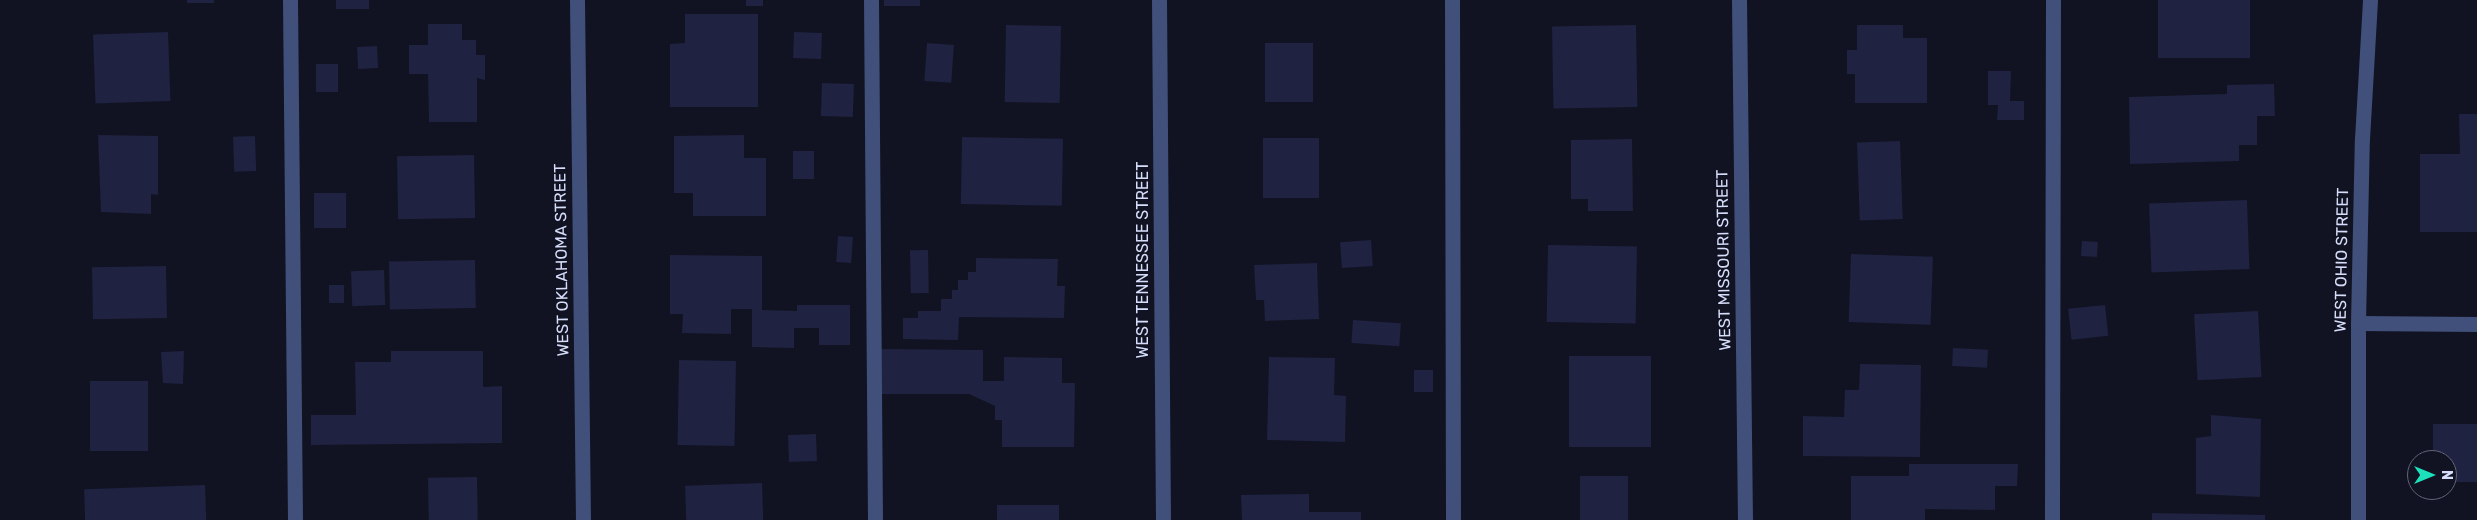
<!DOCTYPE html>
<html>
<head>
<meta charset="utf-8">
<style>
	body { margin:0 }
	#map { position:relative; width:2477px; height:520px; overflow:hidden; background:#111322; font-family:Rubik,sans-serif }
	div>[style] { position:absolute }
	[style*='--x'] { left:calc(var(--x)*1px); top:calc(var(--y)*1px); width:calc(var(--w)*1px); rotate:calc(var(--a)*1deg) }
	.building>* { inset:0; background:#1f2240; transform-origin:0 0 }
	.minor>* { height:15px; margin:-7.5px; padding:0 7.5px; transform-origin:7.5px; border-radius:7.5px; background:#41507b }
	span { translate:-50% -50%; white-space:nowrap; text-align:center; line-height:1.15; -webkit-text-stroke:4px #111322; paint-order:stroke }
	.street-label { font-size:16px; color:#d6ddfa }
	.north { position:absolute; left:2407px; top:450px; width:50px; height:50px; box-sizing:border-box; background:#111322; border:1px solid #606478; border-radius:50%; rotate:90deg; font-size:14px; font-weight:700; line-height:20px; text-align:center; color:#d6ddfa }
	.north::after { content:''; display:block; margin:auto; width:18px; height:22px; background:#1ce1ba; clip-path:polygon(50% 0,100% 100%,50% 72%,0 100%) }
</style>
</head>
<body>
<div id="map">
	<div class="building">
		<div style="left:187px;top:0;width:27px;height:3px"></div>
		<div style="left:336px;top:0;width:33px;height:9px"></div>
		<div style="left:746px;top:0;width:17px;height:6px"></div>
		<div style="left:884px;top:0;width:36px;height:6px"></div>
		<div style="left:2158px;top:0;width:92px;height:58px"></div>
		<div style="clip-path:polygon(685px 14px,758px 14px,758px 107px,670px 107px,670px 44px,685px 43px)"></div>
		<div style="clip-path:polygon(428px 24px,462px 24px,462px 40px,476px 40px,476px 55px,485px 55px,485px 80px,477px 78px,477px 122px,429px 122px,428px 74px,409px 74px,409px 45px,428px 45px)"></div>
		<div style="left:1006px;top:25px;width:55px;height:77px;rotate:1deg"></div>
		<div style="left:1636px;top:25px;width:82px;height:84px;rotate:89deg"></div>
		<div style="clip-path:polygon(1857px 25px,1903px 25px,1903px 38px,1927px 38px,1927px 103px,1855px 103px,1855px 74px,1847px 74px,1847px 50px,1857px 50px)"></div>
		<div style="left:168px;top:32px;width:69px;height:75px;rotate:88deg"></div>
		<div style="left:794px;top:32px;width:28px;height:26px;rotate:2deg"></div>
		<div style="left:927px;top:43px;width:27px;height:38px;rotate:4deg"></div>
		<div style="left:1313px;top:43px;width:59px;height:48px;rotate:90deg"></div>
		<div style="left:377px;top:46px;width:22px;height:20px;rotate:87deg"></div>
		<div style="left:316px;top:64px;width:22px;height:28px"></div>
		<div style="clip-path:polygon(1988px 71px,2011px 71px,2010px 101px,2024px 101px,2024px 120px,1997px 120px,1998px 105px,1988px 105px)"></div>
		<div style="left:822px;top:83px;width:32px;height:33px;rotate:2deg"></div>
		<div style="clip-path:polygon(2274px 84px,2275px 116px,2257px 116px,2257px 145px,2239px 145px,2239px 161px,2130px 164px,2129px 97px,2227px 94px,2227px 85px)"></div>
		<div style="clip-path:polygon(2459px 114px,2477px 114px,2477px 232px,2420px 232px,2420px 154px,2460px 154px)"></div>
		<div style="clip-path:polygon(98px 135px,158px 136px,158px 195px,151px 194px,151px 214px,101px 212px)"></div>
		<div style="clip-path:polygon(744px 135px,744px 158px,766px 158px,766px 216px,693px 216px,693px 193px,674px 193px,674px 136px)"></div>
		<div style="left:255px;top:136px;width:35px;height:22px;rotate:88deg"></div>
		<div style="left:962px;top:137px;width:101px;height:67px;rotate:1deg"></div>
		<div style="left:1263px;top:138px;width:56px;height:60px"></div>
		<div style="clip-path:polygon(1632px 139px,1633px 211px,1588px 211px,1588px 199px,1571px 199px,1571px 140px)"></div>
		<div style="left:1900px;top:141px;width:78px;height:43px;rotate:88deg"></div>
		<div style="left:793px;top:151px;width:21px;height:28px"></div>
		<div style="left:474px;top:155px;width:63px;height:77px;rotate:89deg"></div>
		<div style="left:314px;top:193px;width:32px;height:35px"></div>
		<div style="left:2247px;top:200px;width:69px;height:98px;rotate:88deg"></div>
		<div style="left:838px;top:236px;width:15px;height:26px;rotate:4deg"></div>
		<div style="left:1371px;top:240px;width:26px;height:31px;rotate:86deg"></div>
		<div style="left:2082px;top:241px;width:16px;height:15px;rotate:4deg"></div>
		<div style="left:1548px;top:245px;width:89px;height:77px;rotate:1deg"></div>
		<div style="left:928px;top:250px;width:43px;height:18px;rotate:89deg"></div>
		<div style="left:1851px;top:254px;width:82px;height:68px;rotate:2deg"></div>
		<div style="clip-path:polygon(670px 255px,762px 256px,762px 310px,797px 311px,797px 305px,850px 305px,850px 345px,819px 345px,819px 328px,794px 328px,794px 348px,752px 347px,752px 309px,731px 309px,731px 334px,682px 333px,683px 314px,670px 314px)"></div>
		<div style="clip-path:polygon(976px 258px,1058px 259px,1057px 286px,1065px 286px,1064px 318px,959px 317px,958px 340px,903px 339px,903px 318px,918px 318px,918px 311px,941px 311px,941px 299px,952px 299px,952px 290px,958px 290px,958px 280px,968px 280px,968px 272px,976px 272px)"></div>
		<div style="left:475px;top:260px;width:48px;height:86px;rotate:89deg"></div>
		<div style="clip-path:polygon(1317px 263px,1319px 319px,1265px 321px,1264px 300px,1256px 300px,1254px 265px)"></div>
		<div style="left:166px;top:266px;width:52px;height:74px;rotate:89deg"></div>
		<div style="left:384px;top:270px;width:35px;height:33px;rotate:88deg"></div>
		<div style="left:329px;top:285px;width:15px;height:18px"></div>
		<div style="left:2105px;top:305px;width:31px;height:37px;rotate:84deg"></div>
		<div style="left:2258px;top:311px;width:66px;height:64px;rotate:87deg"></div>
		<div style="left:1353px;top:320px;width:48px;height:23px;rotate:4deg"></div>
		<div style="left:1953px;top:348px;width:35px;height:18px;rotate:3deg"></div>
		<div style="clip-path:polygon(880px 349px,983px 350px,983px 381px,1004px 381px,1004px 357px,1062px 358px,1062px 383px,1075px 383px,1074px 447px,1002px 447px,1002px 420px,995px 420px,995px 406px,969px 394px,880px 394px)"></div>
		<div style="clip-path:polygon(184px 351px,183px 384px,163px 383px,161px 352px)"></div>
		<div style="clip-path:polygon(391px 351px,483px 351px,483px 387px,502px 386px,502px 443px,311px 445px,311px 415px,356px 415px,355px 362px,391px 362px)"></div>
		<div style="left:1569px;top:356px;width:82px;height:91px"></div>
		<div style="clip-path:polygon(1269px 357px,1335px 358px,1334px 395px,1346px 396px,1345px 442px,1267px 440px)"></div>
		<div style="left:679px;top:360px;width:57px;height:85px;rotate:1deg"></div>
		<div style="clip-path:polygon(1860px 364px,1921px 365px,1920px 457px,1803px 456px,1803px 416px,1844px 417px,1845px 390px,1859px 390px)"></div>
		<div style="left:1414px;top:370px;width:19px;height:22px"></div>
		<div style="left:90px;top:381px;width:58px;height:70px"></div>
		<div style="clip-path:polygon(2211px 415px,2261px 419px,2260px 497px,2196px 494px,2196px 438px,2211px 436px)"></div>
		<div style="clip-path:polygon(2433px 424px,2477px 424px,2477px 482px,2447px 482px,2447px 460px,2433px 460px)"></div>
		<div style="left:816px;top:434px;width:27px;height:28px;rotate:88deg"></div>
		<div style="clip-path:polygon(1909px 464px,2018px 464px,2017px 486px,1995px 486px,1995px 510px,1925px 509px,1925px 520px,1851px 520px,1851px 476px,1909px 476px)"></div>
		<div style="left:1580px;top:476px;width:48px;height:44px"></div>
		<div style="left:477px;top:477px;width:43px;height:49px;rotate:89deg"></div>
		<div style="left:762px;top:483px;width:37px;height:77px;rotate:88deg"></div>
		<div style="left:205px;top:485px;width:35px;height:121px;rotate:88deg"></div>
		<div style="clip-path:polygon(1309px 494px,1309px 512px,1361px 512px,1361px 520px,1242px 520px,1241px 495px)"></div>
		<div style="left:997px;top:505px;width:62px;height:15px"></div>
		<div style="clip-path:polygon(2152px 513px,2265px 515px,2265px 520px,2152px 520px)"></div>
	</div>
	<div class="minor">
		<div style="--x:290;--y:0;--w:520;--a:89.45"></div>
		<div style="--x:577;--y:0;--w:520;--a:89.34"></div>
		<div style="--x:871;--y:0;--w:520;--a:89.56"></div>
		<div style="--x:1159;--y:0;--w:520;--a:89.56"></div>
		<div style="--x:1452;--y:0;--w:520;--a:89.89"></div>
		<div style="--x:1739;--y:0;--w:520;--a:89.34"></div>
		<div style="--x:2358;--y:323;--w:119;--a:0.5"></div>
		<div style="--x:2052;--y:520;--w:520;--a:-89.89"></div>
		<div style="--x:2358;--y:520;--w:197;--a:-90"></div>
		<div style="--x:2358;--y:323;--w:184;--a:-88.8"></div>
		<div style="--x:2362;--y:139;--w:139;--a:-86.7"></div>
	</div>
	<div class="street-label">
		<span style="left:562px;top:260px;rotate:-91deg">WEST OKLAHOMA STREET</span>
		<span style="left:1143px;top:260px;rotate:-90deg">WEST TENNESSEE STREET</span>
		<span style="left:1724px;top:260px;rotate:-91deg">WEST MISSOURI STREET</span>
		<span style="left:2342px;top:260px;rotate:-89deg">WEST OHIO STREET</span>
	</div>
	<div class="north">N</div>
</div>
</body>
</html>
